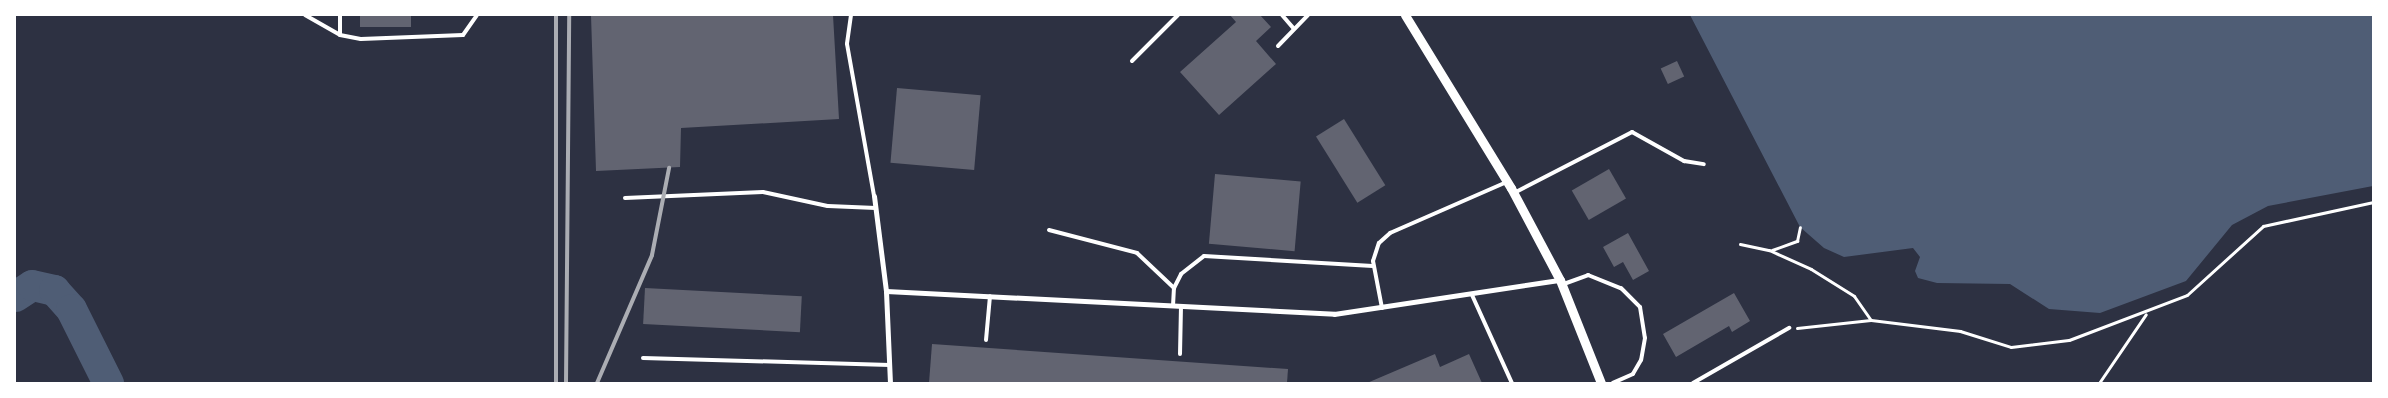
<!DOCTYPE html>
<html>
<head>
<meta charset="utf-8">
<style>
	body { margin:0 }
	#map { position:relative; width:2388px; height:398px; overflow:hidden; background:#2d3142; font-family:Figtree,sans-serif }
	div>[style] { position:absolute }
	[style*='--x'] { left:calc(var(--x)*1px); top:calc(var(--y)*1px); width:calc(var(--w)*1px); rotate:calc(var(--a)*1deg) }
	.water>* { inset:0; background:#4f5d75 }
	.river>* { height:31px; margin:-15.5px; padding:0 15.5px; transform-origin:15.5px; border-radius:15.5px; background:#4f5d75 }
	.building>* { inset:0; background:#626471; transform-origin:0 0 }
	.path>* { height:3px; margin:-1.5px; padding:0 1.5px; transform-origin:1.5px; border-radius:1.5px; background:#fff }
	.service>* { height:4px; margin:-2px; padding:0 2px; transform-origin:2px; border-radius:2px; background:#fff }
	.minor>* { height:5px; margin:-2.5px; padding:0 2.5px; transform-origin:2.5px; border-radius:2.5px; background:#fff }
	.tertiary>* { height:9px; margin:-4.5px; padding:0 4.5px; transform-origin:4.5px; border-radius:4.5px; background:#fff }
	.rail>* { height:4px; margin:-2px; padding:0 2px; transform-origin:2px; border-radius:2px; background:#abadb3 }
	span { translate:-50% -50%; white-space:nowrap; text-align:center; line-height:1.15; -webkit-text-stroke:4px #fff; paint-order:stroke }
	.frame { position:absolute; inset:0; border:16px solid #fff; pointer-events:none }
</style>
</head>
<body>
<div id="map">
	<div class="water">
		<div style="clip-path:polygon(1690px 15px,2373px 15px,2373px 186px,2268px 206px,2232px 225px,2186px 281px,2100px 313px,2049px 309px,2010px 284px,1937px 283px,1918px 278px,1915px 271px,1920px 257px,1913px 248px,1844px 257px,1824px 248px,1800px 227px)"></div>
	</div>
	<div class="river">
		<div style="--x:15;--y:296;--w:20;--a:-33"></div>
		<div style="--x:32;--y:285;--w:23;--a:13"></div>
		<div style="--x:54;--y:290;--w:25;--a:48"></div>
		<div style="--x:71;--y:309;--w:83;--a:63.4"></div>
	</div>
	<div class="building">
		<div style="left:360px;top:15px;width:51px;height:12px"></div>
		<div style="clip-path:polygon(591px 15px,833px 15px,839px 119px,681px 128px,680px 167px,596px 171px)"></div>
		<div style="clip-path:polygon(1230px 15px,1260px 15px,1271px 27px,1256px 41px,1276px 64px,1219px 115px,1180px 72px,1236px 22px)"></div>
		<div style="left:1677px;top:61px;width:17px;height:18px;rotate:65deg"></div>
		<div style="left:897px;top:88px;width:84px;height:75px;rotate:5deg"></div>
		<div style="left:1344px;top:119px;width:78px;height:33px;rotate:58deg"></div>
		<div style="left:1609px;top:169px;width:34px;height:43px;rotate:60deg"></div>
		<div style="left:1215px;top:174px;width:86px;height:70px;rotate:5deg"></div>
		<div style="clip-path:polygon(1628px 233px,1649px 271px,1633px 280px,1623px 262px,1614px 267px,1603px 247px)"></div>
		<div style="left:645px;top:288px;width:157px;height:36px;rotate:3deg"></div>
		<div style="clip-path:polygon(1734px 293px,1750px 321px,1732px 332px,1729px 326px,1676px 357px,1663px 334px)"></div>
		<div style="clip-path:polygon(932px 344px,1288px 369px,1287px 383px,929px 383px)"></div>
		<div style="clip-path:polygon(1435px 354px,1440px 367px,1469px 354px,1482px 383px,1367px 383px)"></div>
	</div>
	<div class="path">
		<div style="--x:1740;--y:244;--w:30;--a:12"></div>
		<div style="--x:1769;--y:250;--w:46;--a:24.3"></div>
		<div style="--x:1811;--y:269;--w:51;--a:32.1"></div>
		<div style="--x:1854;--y:296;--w:29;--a:55"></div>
		<div style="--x:1772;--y:250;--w:27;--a:-20"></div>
		<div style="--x:1797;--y:241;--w:14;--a:-78"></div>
		<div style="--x:1797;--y:328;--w:74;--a:-6.2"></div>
		<div style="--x:1871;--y:320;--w:90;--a:7"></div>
		<div style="--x:1960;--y:331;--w:53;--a:17.4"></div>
		<div style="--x:2011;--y:347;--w:58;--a:-6.9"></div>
		<div style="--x:2069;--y:340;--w:126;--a:-20.9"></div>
		<div style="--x:2187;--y:295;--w:103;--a:-42.2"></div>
		<div style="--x:2263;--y:226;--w:113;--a:-12.3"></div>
		<div style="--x:2099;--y:383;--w:83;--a:-55.7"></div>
	</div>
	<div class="service">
		<div style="--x:305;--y:15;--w:40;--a:29.7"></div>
		<div style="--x:340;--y:35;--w:21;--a:11"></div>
		<div style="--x:361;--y:39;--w:102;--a:-2.2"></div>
		<div style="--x:463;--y:35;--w:24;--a:-55"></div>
		<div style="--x:851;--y:15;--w:29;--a:98"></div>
		<div style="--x:847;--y:44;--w:154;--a:79.9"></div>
		<div style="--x:1282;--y:15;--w:18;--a:49"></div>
		<div style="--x:340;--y:35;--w:20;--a:-90"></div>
		<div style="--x:1278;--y:46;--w:43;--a:-45.9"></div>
		<div style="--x:1132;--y:61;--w:65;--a:-45"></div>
		<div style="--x:1514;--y:193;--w:133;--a:-27.3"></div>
		<div style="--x:1632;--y:132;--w:60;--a:29.1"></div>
		<div style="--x:1684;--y:161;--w:20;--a:9"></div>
		<div style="--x:625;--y:198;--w:138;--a:-2.5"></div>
		<div style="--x:763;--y:192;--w:66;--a:12.2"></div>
		<div style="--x:828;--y:206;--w:48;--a:2.4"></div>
		<div style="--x:1049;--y:230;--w:91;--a:14.6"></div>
		<div style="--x:1137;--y:253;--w:51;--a:43.4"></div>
		<div style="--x:1561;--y:285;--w:29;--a:-20"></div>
		<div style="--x:1588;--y:275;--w:35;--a:22"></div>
		<div style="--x:1621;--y:288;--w:27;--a:45"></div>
		<div style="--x:1640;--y:307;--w:31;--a:81"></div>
		<div style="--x:1645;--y:338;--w:22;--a:100"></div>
		<div style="--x:1641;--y:360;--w:16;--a:120"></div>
		<div style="--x:1633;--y:374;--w:22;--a:156"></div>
		<div style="--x:1472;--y:295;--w:97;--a:65.6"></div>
		<div style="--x:1173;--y:306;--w:18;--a:-87"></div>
		<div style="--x:1174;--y:288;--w:16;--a:-63"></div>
		<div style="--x:1181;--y:274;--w:29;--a:-38"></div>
		<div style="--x:1204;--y:256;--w:169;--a:3.4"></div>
		<div style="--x:1382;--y:308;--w:48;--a:-100.8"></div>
		<div style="--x:1373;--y:261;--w:19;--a:-72"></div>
		<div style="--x:1379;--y:243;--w:15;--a:-42"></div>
		<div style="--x:1390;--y:233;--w:128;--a:-23.6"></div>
		<div style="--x:986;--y:340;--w:44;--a:-84.8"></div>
		<div style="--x:1180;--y:354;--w:47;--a:-88.8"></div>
		<div style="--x:643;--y:358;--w:247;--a:1.6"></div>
		<div style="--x:1693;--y:383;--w:111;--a:-29.8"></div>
	</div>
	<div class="minor">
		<div style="--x:874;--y:196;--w:96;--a:82.8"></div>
		<div style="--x:890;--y:383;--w:92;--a:-92.5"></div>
		<div style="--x:886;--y:291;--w:449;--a:2.9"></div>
		<div style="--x:1334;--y:314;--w:229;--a:-8.6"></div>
	</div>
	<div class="tertiary">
		<div style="--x:1405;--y:15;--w:203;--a:58.5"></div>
		<div style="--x:1511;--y:188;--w:104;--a:62"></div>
		<div style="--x:1560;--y:280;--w:111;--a:68.3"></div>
	</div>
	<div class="rail">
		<div style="--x:556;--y:383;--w:368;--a:-90"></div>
		<div style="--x:566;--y:383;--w:368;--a:-89.5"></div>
		<div style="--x:597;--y:383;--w:139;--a:-66.7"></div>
		<div style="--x:652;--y:255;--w:89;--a:-78.9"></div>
	</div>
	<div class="frame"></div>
</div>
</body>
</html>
